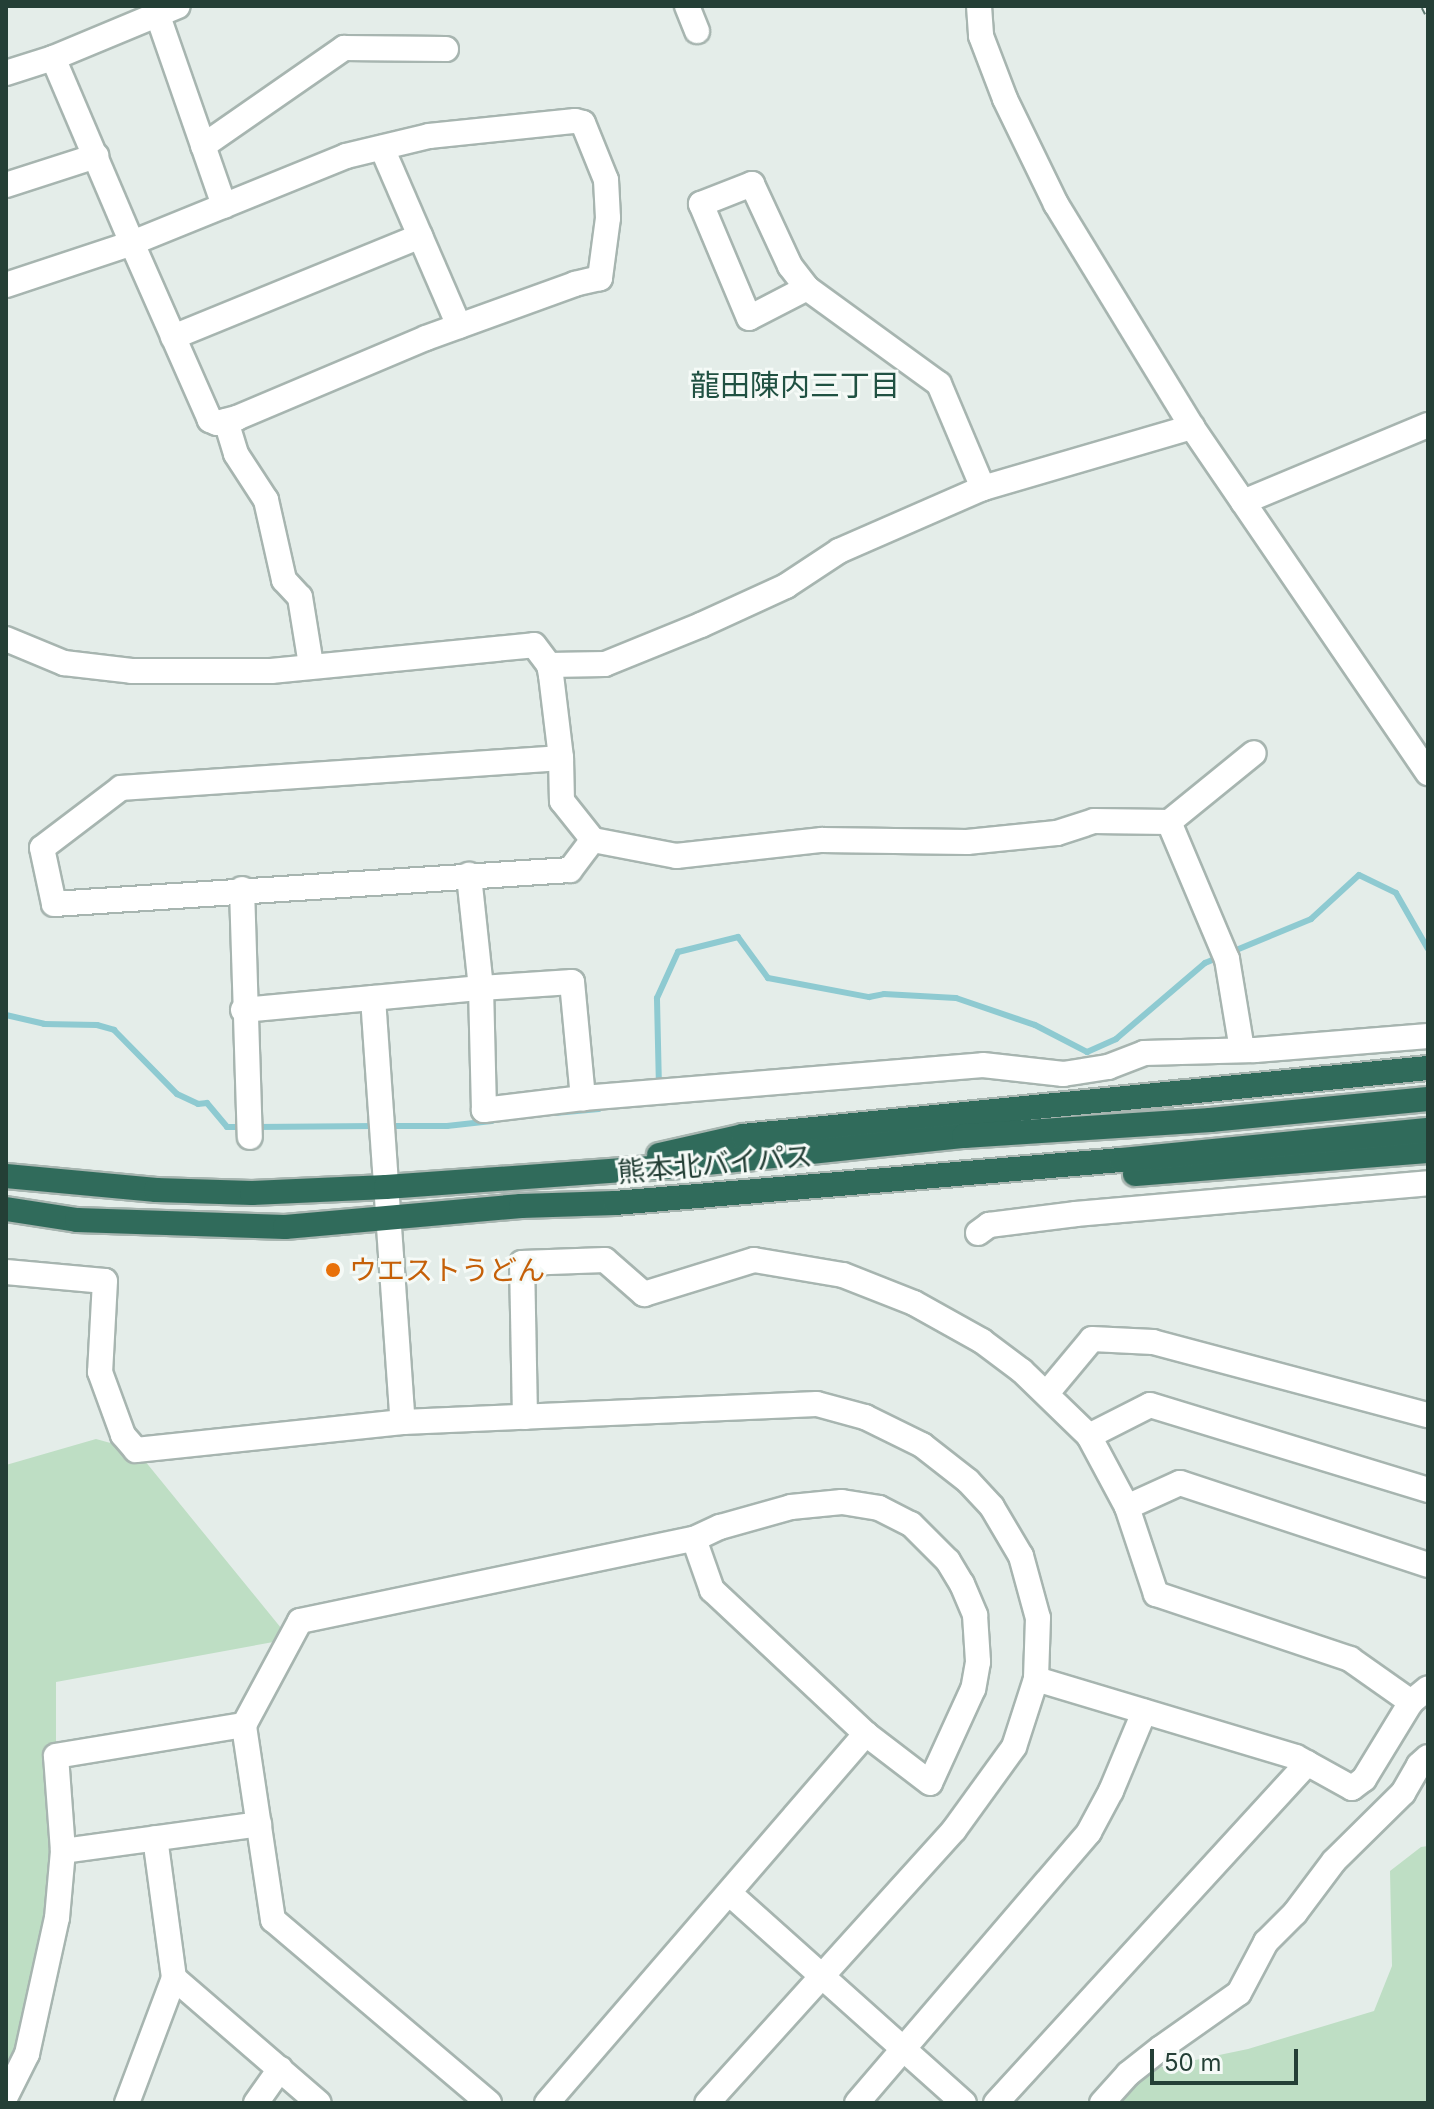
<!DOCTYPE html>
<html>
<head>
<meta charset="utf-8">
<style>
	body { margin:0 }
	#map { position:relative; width:1434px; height:2109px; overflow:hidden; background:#e4ede9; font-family:Inter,"Noto Sans JP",sans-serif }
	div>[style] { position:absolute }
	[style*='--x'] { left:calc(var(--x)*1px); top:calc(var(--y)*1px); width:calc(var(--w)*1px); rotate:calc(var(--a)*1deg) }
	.green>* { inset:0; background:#bedec4 }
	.stream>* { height:6px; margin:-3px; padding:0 3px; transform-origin:3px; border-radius:3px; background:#8ecad1 }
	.roads { filter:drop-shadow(2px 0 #a7b5b0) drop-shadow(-2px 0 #a7b5b0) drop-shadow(0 2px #a7b5b0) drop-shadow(0 -2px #a7b5b0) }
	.minor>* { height:24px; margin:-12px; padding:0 12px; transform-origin:12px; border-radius:12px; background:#fff }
	.highway>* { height:24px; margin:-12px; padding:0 12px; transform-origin:12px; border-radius:12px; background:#306b5b }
	.rail>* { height:9px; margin-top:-4.5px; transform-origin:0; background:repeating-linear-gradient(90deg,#f5faf7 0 18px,#5e7a71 0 36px); box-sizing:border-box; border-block:2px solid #5e7a71 }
	.dots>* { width:22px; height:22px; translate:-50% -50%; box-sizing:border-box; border:4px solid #f5faf7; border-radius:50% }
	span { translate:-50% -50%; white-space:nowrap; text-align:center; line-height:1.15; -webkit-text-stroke:6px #f5faf7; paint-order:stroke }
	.street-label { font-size:28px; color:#243f36 }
	.food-label { font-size:28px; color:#c56008 }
	.left { translate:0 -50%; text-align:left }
	.neighbourhood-label { font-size:30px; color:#205142 }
	.frame { position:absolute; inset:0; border:8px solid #243f36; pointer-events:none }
	.scale { position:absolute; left:1150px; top:2049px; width:148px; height:36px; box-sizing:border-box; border:4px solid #243f36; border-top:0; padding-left:10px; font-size:24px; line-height:28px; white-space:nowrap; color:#243f36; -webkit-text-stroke:6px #f5faf7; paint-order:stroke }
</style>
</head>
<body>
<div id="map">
	<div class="green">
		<div style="clip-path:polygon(96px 1439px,136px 1450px,290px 1639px,56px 1682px,56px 1756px,63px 1851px,6px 2096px,6px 1465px)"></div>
		<div style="clip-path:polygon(1428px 1846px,1428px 2103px,1102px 2103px,1128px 2074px,1248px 2049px,1374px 2011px,1392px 1966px,1390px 1871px,1421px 1847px)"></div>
	</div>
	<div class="stream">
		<div style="--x:1229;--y:953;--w:89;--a:-22.5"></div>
		<div style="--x:1311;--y:919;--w:65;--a:-42.5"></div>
		<div style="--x:1359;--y:875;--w:41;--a:25.9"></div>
		<div style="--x:1396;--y:893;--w:64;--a:60.3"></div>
		<div style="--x:6;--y:1015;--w:39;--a:13"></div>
		<div style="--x:44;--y:1024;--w:53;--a:1.1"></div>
		<div style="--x:97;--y:1025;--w:18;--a:16"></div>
		<div style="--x:114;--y:1030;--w:90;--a:45.5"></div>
		<div style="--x:177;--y:1094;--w:23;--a:25"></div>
		<div style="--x:198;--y:1104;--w:9;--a:-6"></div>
		<div style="--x:207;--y:1103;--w:31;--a:50"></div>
		<div style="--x:227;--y:1127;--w:17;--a:0"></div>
		<div style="--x:659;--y:1088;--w:90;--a:-91.3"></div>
		<div style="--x:657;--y:998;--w:51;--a:-65.5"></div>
		<div style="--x:678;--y:952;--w:62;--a:-14"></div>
		<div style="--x:738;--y:937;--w:51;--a:53.8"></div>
		<div style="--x:768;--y:978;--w:103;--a:10.7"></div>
		<div style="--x:869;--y:997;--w:15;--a:-11"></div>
		<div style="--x:884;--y:994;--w:72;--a:3.2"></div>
		<div style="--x:956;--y:998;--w:83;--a:18.9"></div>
		<div style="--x:1035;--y:1025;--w:59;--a:27.4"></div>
		<div style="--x:1087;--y:1052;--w:32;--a:-24"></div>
		<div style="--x:1116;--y:1039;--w:117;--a:-40.5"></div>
		<div style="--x:1205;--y:963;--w:15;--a:-23"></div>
		<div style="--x:555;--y:1113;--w:44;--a:-5.2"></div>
		<div style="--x:387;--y:1126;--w:60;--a:0"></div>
		<div style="--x:447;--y:1126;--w:45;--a:-6.3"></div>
		<div style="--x:255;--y:1127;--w:121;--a:-0.5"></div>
	</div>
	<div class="roads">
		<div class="minor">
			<div style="--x:687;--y:6;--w:27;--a:68"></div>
			<div style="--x:979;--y:6;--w:30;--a:86"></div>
			<div style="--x:981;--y:36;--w:67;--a:69.1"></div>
			<div style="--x:1005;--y:99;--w:117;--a:64.1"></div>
			<div style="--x:1056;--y:204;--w:261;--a:58.6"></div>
			<div style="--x:1192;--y:427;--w:419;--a:55.7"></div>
			<div style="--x:158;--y:16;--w:201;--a:70.8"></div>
			<div style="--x:6;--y:73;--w:49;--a:-17.7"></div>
			<div style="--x:53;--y:58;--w:135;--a:-22.6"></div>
			<div style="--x:575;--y:121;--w:8;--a:14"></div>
			<div style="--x:583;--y:123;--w:61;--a:68"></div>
			<div style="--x:606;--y:180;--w:38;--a:87"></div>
			<div style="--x:608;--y:218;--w:61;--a:97.6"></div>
			<div style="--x:600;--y:278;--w:26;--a:167"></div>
			<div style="--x:575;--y:284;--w:158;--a:160.1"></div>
			<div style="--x:426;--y:338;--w:205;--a:157.1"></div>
			<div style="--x:237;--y:418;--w:21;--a:166"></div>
			<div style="--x:217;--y:423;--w:8;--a:-157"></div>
			<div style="--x:210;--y:420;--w:193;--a:-113.8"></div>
			<div style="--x:132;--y:243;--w:231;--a:-22.1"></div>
			<div style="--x:346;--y:156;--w:85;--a:-13.5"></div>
			<div style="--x:429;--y:136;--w:147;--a:-5.9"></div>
			<div style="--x:203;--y:146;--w:172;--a:-34.8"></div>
			<div style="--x:344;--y:48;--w:102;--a:0.6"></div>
			<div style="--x:382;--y:148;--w:194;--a:66.6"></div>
			<div style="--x:6;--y:185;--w:95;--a:-17.9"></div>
			<div style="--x:6;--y:285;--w:133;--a:-18.4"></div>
			<div style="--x:132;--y:243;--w:201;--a:-113.1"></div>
			<div style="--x:807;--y:288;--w:65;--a:152.7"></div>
			<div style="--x:749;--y:318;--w:124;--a:-112.8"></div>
			<div style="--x:701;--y:204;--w:55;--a:-21.4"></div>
			<div style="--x:752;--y:184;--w:90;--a:65.1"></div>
			<div style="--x:790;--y:266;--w:28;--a:52"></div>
			<div style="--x:807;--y:288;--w:163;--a:36"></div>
			<div style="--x:939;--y:384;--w:113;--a:67.1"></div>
			<div style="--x:173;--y:337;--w:267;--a:-22.2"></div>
			<div style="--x:226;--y:421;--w:34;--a:73"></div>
			<div style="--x:236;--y:454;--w:55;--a:56.9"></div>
			<div style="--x:266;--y:500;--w:82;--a:77.3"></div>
			<div style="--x:284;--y:580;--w:23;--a:47"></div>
			<div style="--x:300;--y:597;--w:69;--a:80.8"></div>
			<div style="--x:1243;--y:502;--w:200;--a:-22.6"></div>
			<div style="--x:6;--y:639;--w:63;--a:22.5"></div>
			<div style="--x:64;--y:663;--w:68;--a:6.7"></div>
			<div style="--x:132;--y:671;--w:139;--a:0"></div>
			<div style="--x:271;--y:671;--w:264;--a:-5.6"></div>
			<div style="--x:534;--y:645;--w:25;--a:53"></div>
			<div style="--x:549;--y:665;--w:10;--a:79"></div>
			<div style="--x:551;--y:675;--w:84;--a:83.1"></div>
			<div style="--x:561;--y:758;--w:43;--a:88.7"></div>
			<div style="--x:562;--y:801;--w:50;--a:51.5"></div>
			<div style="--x:593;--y:840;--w:85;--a:10.9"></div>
			<div style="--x:676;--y:856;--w:147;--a:-6.3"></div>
			<div style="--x:822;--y:840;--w:145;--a:0.8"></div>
			<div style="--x:967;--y:842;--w:90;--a:-5.7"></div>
			<div style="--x:1057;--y:833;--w:39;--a:-18"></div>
			<div style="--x:1094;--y:821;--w:75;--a:0.8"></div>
			<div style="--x:1169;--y:822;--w:109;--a:-39.1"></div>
			<div style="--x:549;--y:665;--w:56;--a:-1"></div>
			<div style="--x:605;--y:664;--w:104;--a:-22.1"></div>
			<div style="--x:701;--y:625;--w:94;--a:-24.6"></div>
			<div style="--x:786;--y:586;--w:64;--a:-33.4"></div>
			<div style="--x:839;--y:551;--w:157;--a:-23.6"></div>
			<div style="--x:983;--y:488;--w:218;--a:-16.3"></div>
			<div style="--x:561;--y:758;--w:441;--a:176.1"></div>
			<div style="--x:121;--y:788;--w:99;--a:142.8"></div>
			<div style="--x:42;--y:848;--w:57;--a:77.9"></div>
			<div style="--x:54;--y:904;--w:517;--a:-3.77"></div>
			<div style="--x:570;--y:870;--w:38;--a:-53"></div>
			<div style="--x:1169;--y:822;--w:149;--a:67.1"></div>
			<div style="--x:1227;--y:959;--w:92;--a:80.6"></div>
			<div style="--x:242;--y:889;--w:248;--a:88.2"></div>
			<div style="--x:373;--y:998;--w:425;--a:86"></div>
			<div style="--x:243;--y:1010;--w:239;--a:-5.3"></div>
			<div style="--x:481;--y:988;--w:91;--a:-3.8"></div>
			<div style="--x:572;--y:982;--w:117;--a:84.6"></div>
			<div style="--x:583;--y:1098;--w:100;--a:173.1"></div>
			<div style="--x:484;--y:1110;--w:122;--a:-91.4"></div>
			<div style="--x:481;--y:988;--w:114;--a:-96.1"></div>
			<div style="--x:583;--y:1098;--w:401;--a:-4.7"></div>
			<div style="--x:983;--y:1065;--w:81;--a:6.4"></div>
			<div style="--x:1063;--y:1074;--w:46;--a:-8.8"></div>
			<div style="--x:1108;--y:1067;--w:39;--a:-21"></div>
			<div style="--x:1144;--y:1053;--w:111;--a:-1.5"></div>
			<div style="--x:1255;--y:1050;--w:174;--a:-4.6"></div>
			<div style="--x:978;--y:1233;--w:14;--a:-36"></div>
			<div style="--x:989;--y:1225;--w:88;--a:-7.2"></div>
			<div style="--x:1076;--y:1214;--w:353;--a:-5"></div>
			<div style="--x:6;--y:1272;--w:99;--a:5.2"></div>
			<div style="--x:105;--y:1281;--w:91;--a:93.1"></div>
			<div style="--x:100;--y:1372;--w:67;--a:69.9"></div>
			<div style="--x:123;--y:1435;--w:20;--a:49"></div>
			<div style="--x:136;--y:1450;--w:268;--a:-6"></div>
			<div style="--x:403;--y:1422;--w:414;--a:-2.5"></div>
			<div style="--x:817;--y:1404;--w:50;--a:15.2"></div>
			<div style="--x:865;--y:1417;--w:64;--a:26.2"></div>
			<div style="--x:922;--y:1445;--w:58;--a:38"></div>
			<div style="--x:968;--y:1481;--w:35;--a:47"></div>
			<div style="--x:992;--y:1507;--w:57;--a:59.4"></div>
			<div style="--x:1021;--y:1556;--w:64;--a:74.7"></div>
			<div style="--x:1038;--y:1618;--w:61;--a:91.9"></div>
			<div style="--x:1036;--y:1679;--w:71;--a:107.9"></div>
			<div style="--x:1014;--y:1747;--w:102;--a:125.9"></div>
			<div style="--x:954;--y:1830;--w:368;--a:132.1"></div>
			<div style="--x:1047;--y:1393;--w:70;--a:-50.2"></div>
			<div style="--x:1092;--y:1339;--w:61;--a:2.8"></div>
			<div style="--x:1153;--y:1342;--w:285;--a:14.9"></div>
			<div style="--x:525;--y:1417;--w:154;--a:-91.1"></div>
			<div style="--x:522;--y:1263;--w:83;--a:-2.1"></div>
			<div style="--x:605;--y:1260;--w:52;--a:41.1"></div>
			<div style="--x:644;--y:1294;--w:115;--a:-17.2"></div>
			<div style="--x:754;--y:1260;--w:90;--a:9.6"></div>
			<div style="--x:843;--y:1275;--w:76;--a:21.5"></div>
			<div style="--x:914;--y:1303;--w:78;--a:29.2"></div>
			<div style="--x:982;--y:1341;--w:50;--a:36.9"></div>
			<div style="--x:1022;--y:1371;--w:93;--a:44.1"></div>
			<div style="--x:1089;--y:1436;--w:81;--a:61.8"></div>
			<div style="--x:1127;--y:1507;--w:92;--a:71.6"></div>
			<div style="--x:1156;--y:1594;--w:205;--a:18.5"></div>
			<div style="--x:1350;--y:1659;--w:75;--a:35.2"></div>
			<div style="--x:1089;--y:1436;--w:68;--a:-26.9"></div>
			<div style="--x:1150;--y:1405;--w:291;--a:17"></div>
			<div style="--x:1127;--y:1507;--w:58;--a:-24.4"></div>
			<div style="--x:1180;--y:1483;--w:261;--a:18.3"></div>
			<div style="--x:1036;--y:1679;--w:271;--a:16.7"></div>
			<div style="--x:1296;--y:1757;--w:64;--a:29"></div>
			<div style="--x:1352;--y:1788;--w:15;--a:-37"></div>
			<div style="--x:1364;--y:1779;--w:90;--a:-58.6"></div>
			<div style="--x:1411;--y:1702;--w:22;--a:-39"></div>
			<div style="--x:63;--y:1851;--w:198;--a:-7.8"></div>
			<div style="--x:729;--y:1893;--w:315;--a:41.8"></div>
			<div style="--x:174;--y:1978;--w:191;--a:40.8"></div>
			<div style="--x:6;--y:2096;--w:47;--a:-63.4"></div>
			<div style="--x:27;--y:2054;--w:139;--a:-77.6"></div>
			<div style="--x:57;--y:1918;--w:67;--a:-84.9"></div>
			<div style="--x:63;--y:1851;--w:95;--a:-94.2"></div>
			<div style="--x:56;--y:1756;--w:191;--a:-9.4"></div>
			<div style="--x:127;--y:2103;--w:134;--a:-69.4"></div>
			<div style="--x:174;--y:1978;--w:141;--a:-97.7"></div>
			<div style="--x:256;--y:2103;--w:42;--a:-54.8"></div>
			<div style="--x:489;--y:2103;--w:283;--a:-139.7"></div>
			<div style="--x:273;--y:1920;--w:197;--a:-98.5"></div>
			<div style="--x:244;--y:1725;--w:118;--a:-61.7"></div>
			<div style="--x:300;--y:1621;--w:402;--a:-11.8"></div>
			<div style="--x:694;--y:1539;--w:29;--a:-25"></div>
			<div style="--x:720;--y:1527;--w:74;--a:-15.7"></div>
			<div style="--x:791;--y:1507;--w:51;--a:-5.6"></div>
			<div style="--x:842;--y:1502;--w:37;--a:9"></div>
			<div style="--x:879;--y:1508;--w:36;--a:27"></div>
			<div style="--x:911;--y:1524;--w:52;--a:45"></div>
			<div style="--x:948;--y:1561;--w:27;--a:59"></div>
			<div style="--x:962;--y:1584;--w:34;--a:67"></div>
			<div style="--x:975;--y:1615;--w:47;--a:86.3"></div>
			<div style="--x:978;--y:1662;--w:27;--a:100"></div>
			<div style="--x:973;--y:1689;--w:103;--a:114.6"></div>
			<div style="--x:930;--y:1783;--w:81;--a:-142.6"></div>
			<div style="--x:866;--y:1734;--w:211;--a:-136.9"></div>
			<div style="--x:712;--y:1590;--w:54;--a:-109.4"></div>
			<div style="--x:547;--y:2103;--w:488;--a:-49.2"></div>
			<div style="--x:857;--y:2103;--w:357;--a:-49.4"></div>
			<div style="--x:1089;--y:1832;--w:47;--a:-61.8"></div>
			<div style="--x:1111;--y:1791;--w:86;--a:-67.3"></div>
			<div style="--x:996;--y:2103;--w:461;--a:-47.5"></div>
			<div style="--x:1102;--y:2103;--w:39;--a:-48"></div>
			<div style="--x:1128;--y:2074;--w:42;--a:-38.2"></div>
			<div style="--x:1161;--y:2048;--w:95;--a:-35.2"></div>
			<div style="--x:1239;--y:1993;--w:58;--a:-62.1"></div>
			<div style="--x:1266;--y:1942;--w:41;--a:-45"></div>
			<div style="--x:1295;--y:1913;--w:65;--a:-53.1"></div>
			<div style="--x:1334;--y:1861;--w:97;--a:-44.6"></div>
			<div style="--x:1403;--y:1793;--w:32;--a:-60"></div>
			<div style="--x:1419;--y:1765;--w:12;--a:-42"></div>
		</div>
		<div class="highway">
			<div style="--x:659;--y:1155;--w:86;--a:-12.7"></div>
			<div style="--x:743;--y:1136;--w:688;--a:-5.67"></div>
			<div style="--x:1135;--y:1174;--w:294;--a:-4.5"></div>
			<div style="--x:6;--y:1176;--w:151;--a:5.3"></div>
			<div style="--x:156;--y:1190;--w:96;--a:1.8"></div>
			<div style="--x:252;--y:1193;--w:134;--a:-2.6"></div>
			<div style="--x:386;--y:1187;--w:293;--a:-4.1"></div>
			<div style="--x:678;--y:1166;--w:288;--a:-6"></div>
			<div style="--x:964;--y:1136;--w:247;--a:-3.7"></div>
			<div style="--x:1210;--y:1120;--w:219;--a:-5.5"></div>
			<div style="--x:6;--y:1209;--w:72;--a:8.8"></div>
			<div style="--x:77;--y:1220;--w:208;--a:1.9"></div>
			<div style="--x:285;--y:1227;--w:237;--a:-5.1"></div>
			<div style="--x:521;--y:1206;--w:94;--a:-1.8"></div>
			<div style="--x:615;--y:1203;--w:508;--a:-4.86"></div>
			<div style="--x:1121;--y:1160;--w:308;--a:-5.6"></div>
		</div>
	</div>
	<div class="rail">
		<div style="--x:1425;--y:6;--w:7;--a:63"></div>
	</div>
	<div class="dots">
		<div style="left:333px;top:1270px;background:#e8710a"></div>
	</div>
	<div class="street-label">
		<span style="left:715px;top:1164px;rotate:-5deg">熊本北バイパス</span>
	</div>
	<div class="food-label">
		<span class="left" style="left:349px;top:1270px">ウエストうどん</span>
	</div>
	<div class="neighbourhood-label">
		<span style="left:795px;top:385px">龍田陳内三丁目</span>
	</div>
	<div class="frame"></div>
	<div class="scale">50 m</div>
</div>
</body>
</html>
